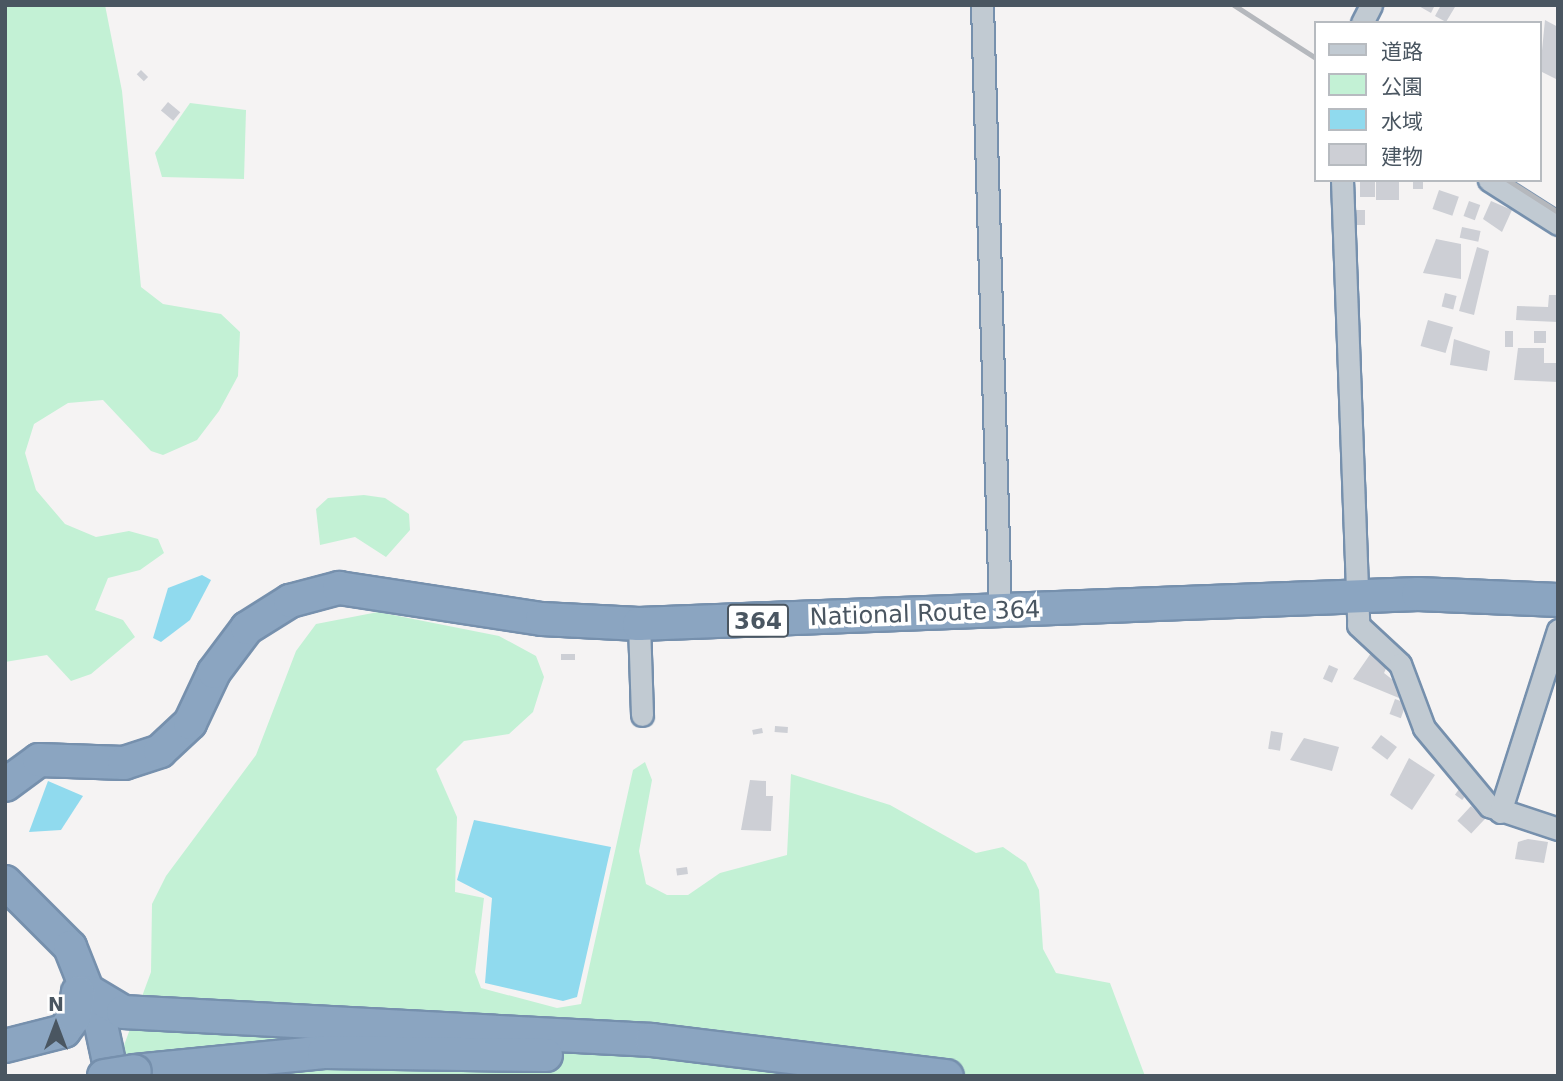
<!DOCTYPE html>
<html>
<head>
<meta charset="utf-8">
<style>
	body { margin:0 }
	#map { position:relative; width:1563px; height:1081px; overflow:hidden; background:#f5f3f3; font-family:"DejaVu Sans","Noto Sans JP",sans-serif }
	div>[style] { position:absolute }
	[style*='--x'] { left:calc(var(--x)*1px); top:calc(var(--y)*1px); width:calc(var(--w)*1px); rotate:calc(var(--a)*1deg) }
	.green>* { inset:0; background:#c3f1d5 }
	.water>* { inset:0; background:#90daee }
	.building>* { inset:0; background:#cdcfd5; transform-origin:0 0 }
	.roads { filter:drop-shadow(2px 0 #7690ad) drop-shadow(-2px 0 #7690ad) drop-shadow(0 2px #7690ad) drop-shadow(0 -2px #7690ad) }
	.minor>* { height:21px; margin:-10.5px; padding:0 10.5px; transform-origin:10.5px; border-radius:10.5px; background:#c1cad2 }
	.highway>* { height:32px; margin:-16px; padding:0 16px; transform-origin:16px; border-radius:16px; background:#8ba5c1 }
	.rail>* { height:4.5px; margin:-2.25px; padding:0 2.25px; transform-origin:2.25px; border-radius:2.25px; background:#b5b8bd }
	.bridges { filter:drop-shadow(2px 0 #7690ad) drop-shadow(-2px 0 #7690ad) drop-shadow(0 2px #7690ad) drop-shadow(0 -2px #7690ad) }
	.highway-bridge>* { height:32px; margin:-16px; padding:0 16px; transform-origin:16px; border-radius:16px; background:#8ba5c1 }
	span { translate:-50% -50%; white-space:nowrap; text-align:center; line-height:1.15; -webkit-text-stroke:7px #fff; paint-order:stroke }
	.shield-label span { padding:2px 5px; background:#fff; border:2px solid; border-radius:5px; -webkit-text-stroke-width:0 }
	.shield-label { font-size:23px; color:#4a5661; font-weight:700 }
	.street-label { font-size:24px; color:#4a5661 }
	.frame { position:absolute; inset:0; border:7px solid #4a5661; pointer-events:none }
	.legend { position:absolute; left:1314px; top:21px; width:228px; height:161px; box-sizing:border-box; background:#fff; border:2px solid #b7bbc0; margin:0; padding:9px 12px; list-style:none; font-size:21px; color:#4a5661 }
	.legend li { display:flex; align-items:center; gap:14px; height:35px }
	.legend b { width:35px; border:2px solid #b7bbc0 }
	.north { position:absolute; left:21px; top:990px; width:70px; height:70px; -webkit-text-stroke:5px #fff; paint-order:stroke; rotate:0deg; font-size:19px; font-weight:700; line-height:28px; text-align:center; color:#4a5661 }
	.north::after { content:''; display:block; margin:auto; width:24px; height:32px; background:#4a5661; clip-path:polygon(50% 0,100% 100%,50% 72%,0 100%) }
</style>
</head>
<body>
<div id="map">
	<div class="green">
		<div style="clip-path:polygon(5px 5px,105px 5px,122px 91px,141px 287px,163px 304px,221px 314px,240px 332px,238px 376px,219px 411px,197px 440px,163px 455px,151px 451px,103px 400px,68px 403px,34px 424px,25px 453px,36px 490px,65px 524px,96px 537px,129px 531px,158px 539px,164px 553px,140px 570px,108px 578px,95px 610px,123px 620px,135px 637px,91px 674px,71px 681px,47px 655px,5px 662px)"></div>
		<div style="clip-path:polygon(190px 103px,246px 110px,244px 179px,162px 177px,155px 153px)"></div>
		<div style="clip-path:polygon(364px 495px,385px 498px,409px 514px,410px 530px,386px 557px,355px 537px,320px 545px,316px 509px,328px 498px)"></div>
		<div style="clip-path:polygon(378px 612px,499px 636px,536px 656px,544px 677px,533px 712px,509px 734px,464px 741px,436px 769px,457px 817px,455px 892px,484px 898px,475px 972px,481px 988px,557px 1008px,581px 1004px,633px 770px,645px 762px,652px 780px,639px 851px,646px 884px,667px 895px,688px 895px,720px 873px,787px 855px,791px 774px,890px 805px,976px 853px,1003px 847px,1026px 863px,1039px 890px,1043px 949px,1056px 973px,1110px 983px,1145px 1076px,128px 1076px,123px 1048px,151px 972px,152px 904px,166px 876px,256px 755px,296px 651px,316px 624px)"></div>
	</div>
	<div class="water">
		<div style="clip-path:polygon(202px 575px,211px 580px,190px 620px,161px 642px,153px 638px,168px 588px)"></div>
		<div style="clip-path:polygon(48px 781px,83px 796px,61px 830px,29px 832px)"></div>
		<div style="clip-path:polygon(474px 820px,611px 847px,577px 997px,563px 1001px,485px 983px,492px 898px,457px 880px)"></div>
	</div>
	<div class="building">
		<div style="clip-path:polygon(1417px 5px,1435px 5px,1431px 13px)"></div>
		<div style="clip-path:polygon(1441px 5px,1455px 7px,1446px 22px,1435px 16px)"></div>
		<div style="clip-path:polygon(1545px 20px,1558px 27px,1558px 80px,1540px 71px)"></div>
		<div style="left:141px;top:70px;width:10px;height:6px;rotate:45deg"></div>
		<div style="left:168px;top:102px;width:16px;height:11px;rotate:40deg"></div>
		<div style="left:1360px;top:180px;width:15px;height:17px"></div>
		<div style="left:1376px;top:180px;width:23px;height:20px"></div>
		<div style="left:1413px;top:180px;width:10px;height:9px"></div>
		<div style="left:1439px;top:190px;width:21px;height:20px;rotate:19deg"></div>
		<div style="left:1469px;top:201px;width:12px;height:16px;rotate:20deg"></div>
		<div style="clip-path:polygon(1491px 201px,1512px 210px,1502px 232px,1483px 219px)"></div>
		<div style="left:1355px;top:210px;width:10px;height:15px"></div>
		<div style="left:1462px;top:227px;width:19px;height:11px;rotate:12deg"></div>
		<div style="clip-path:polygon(1436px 239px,1461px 244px,1461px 279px,1423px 273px)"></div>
		<div style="clip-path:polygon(1477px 247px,1489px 251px,1474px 315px,1459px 311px)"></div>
		<div style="left:1445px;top:293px;width:12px;height:14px;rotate:14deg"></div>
		<div style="clip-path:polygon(1549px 295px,1558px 295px,1558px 322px,1516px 320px,1517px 306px,1548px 307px)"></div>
		<div style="left:1428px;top:320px;width:26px;height:27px;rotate:16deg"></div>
		<div style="left:1505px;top:331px;width:8px;height:16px"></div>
		<div style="left:1534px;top:331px;width:12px;height:12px"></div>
		<div style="clip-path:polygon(1454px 339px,1490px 351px,1487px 371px,1450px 365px)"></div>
		<div style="clip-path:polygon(1518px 348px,1544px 348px,1544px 363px,1558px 363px,1558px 382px,1514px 380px)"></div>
		<div style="clip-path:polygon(1371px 653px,1389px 662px,1384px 673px,1403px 688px,1399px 698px,1353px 679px)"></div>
		<div style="left:561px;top:654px;width:14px;height:6px"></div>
		<div style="left:1329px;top:665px;width:10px;height:15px;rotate:24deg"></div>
		<div style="left:1395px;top:699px;width:12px;height:16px;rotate:20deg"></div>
		<div style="left:775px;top:726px;width:13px;height:6px;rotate:4deg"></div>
		<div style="left:762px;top:728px;width:5px;height:10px;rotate:79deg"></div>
		<div style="left:1271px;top:731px;width:12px;height:18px;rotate:9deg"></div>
		<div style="left:1381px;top:735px;width:20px;height:16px;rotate:37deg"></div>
		<div style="clip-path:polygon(1304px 738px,1339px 747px,1332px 771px,1290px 760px)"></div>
		<div style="clip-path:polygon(1409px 758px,1435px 775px,1412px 810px,1390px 795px)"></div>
		<div style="clip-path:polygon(750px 780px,766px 781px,766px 796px,773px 796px,771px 831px,741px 830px)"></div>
		<div style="left:1462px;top:785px;width:9px;height:12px;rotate:36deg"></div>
		<div style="left:1471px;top:806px;width:19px;height:20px;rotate:43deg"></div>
		<div style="clip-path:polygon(1528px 839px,1548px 842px,1544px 863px,1515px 859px,1518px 842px)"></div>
		<div style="left:687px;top:867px;width:7px;height:11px;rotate:82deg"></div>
	</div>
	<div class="roads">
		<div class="minor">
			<div style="--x:982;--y:5;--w:606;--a:88.3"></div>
			<div style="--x:1362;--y:23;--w:20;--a:-63"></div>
			<div style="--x:1342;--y:180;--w:445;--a:87.9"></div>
			<div style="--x:1358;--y:625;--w:57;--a:42.9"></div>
			<div style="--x:1400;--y:664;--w:68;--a:69.4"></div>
			<div style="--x:1424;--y:728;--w:102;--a:50.2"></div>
			<div style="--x:1489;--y:806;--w:73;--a:18.4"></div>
			<div style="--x:1489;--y:180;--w:82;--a:32.5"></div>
			<div style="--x:639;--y:624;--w:91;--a:88.1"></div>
			<div style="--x:1500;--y:812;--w:191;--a:-72.3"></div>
		</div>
		<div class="highway">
			<div style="--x:5;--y:785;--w:42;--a:-36.3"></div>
			<div style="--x:39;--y:760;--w:85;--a:2"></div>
			<div style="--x:124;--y:763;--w:38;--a:-18"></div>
			<div style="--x:160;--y:751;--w:41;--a:-43"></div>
			<div style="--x:190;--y:723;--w:56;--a:-64.8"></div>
			<div style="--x:214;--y:672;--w:55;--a:-53.1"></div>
			<div style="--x:247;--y:628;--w:51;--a:-32.1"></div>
			<div style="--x:290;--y:601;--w:51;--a:-14.9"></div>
			<div style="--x:339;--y:588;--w:205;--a:8.7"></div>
			<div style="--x:542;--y:619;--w:97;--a:3"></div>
			<div style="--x:639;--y:624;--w:780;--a:-2.21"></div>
			<div style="--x:1418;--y:594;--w:140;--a:2.5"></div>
			<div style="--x:5;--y:882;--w:92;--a:45"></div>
			<div style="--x:70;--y:947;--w:84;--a:68.3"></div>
			<div style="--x:101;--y:1025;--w:52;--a:77.8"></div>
			<div style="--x:90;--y:992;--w:39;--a:31"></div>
			<div style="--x:123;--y:1012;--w:530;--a:3.03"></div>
			<div style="--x:652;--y:1040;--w:297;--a:7"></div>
			<div style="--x:5;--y:1046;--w:61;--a:-14.3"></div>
			<div style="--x:64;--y:1031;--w:17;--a:-54"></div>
			<div style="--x:74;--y:1017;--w:25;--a:-81"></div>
			<div style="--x:135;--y:1071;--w:190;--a:-5.7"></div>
			<div style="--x:324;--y:1052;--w:222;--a:0.8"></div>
		</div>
	</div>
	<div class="rail">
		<div style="--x:1234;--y:5;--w:98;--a:32.9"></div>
		<div style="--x:1508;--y:180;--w:59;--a:32.6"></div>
	</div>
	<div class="bridges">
		<div class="highway-bridge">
			<div style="--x:104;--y:1076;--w:31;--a:-9"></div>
		</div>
	</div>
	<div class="shield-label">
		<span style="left:758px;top:621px">364</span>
	</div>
	<div class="street-label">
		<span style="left:925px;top:614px;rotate:-2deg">National Route 364</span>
	</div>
	<div class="frame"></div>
	<ul class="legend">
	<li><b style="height:9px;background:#c1cad2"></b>道路</li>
	<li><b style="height:19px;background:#c3f1d5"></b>公園</li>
	<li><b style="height:19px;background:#90daee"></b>水域</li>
	<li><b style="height:19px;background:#cdcfd5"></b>建物</li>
	</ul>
	<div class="north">N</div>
</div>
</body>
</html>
